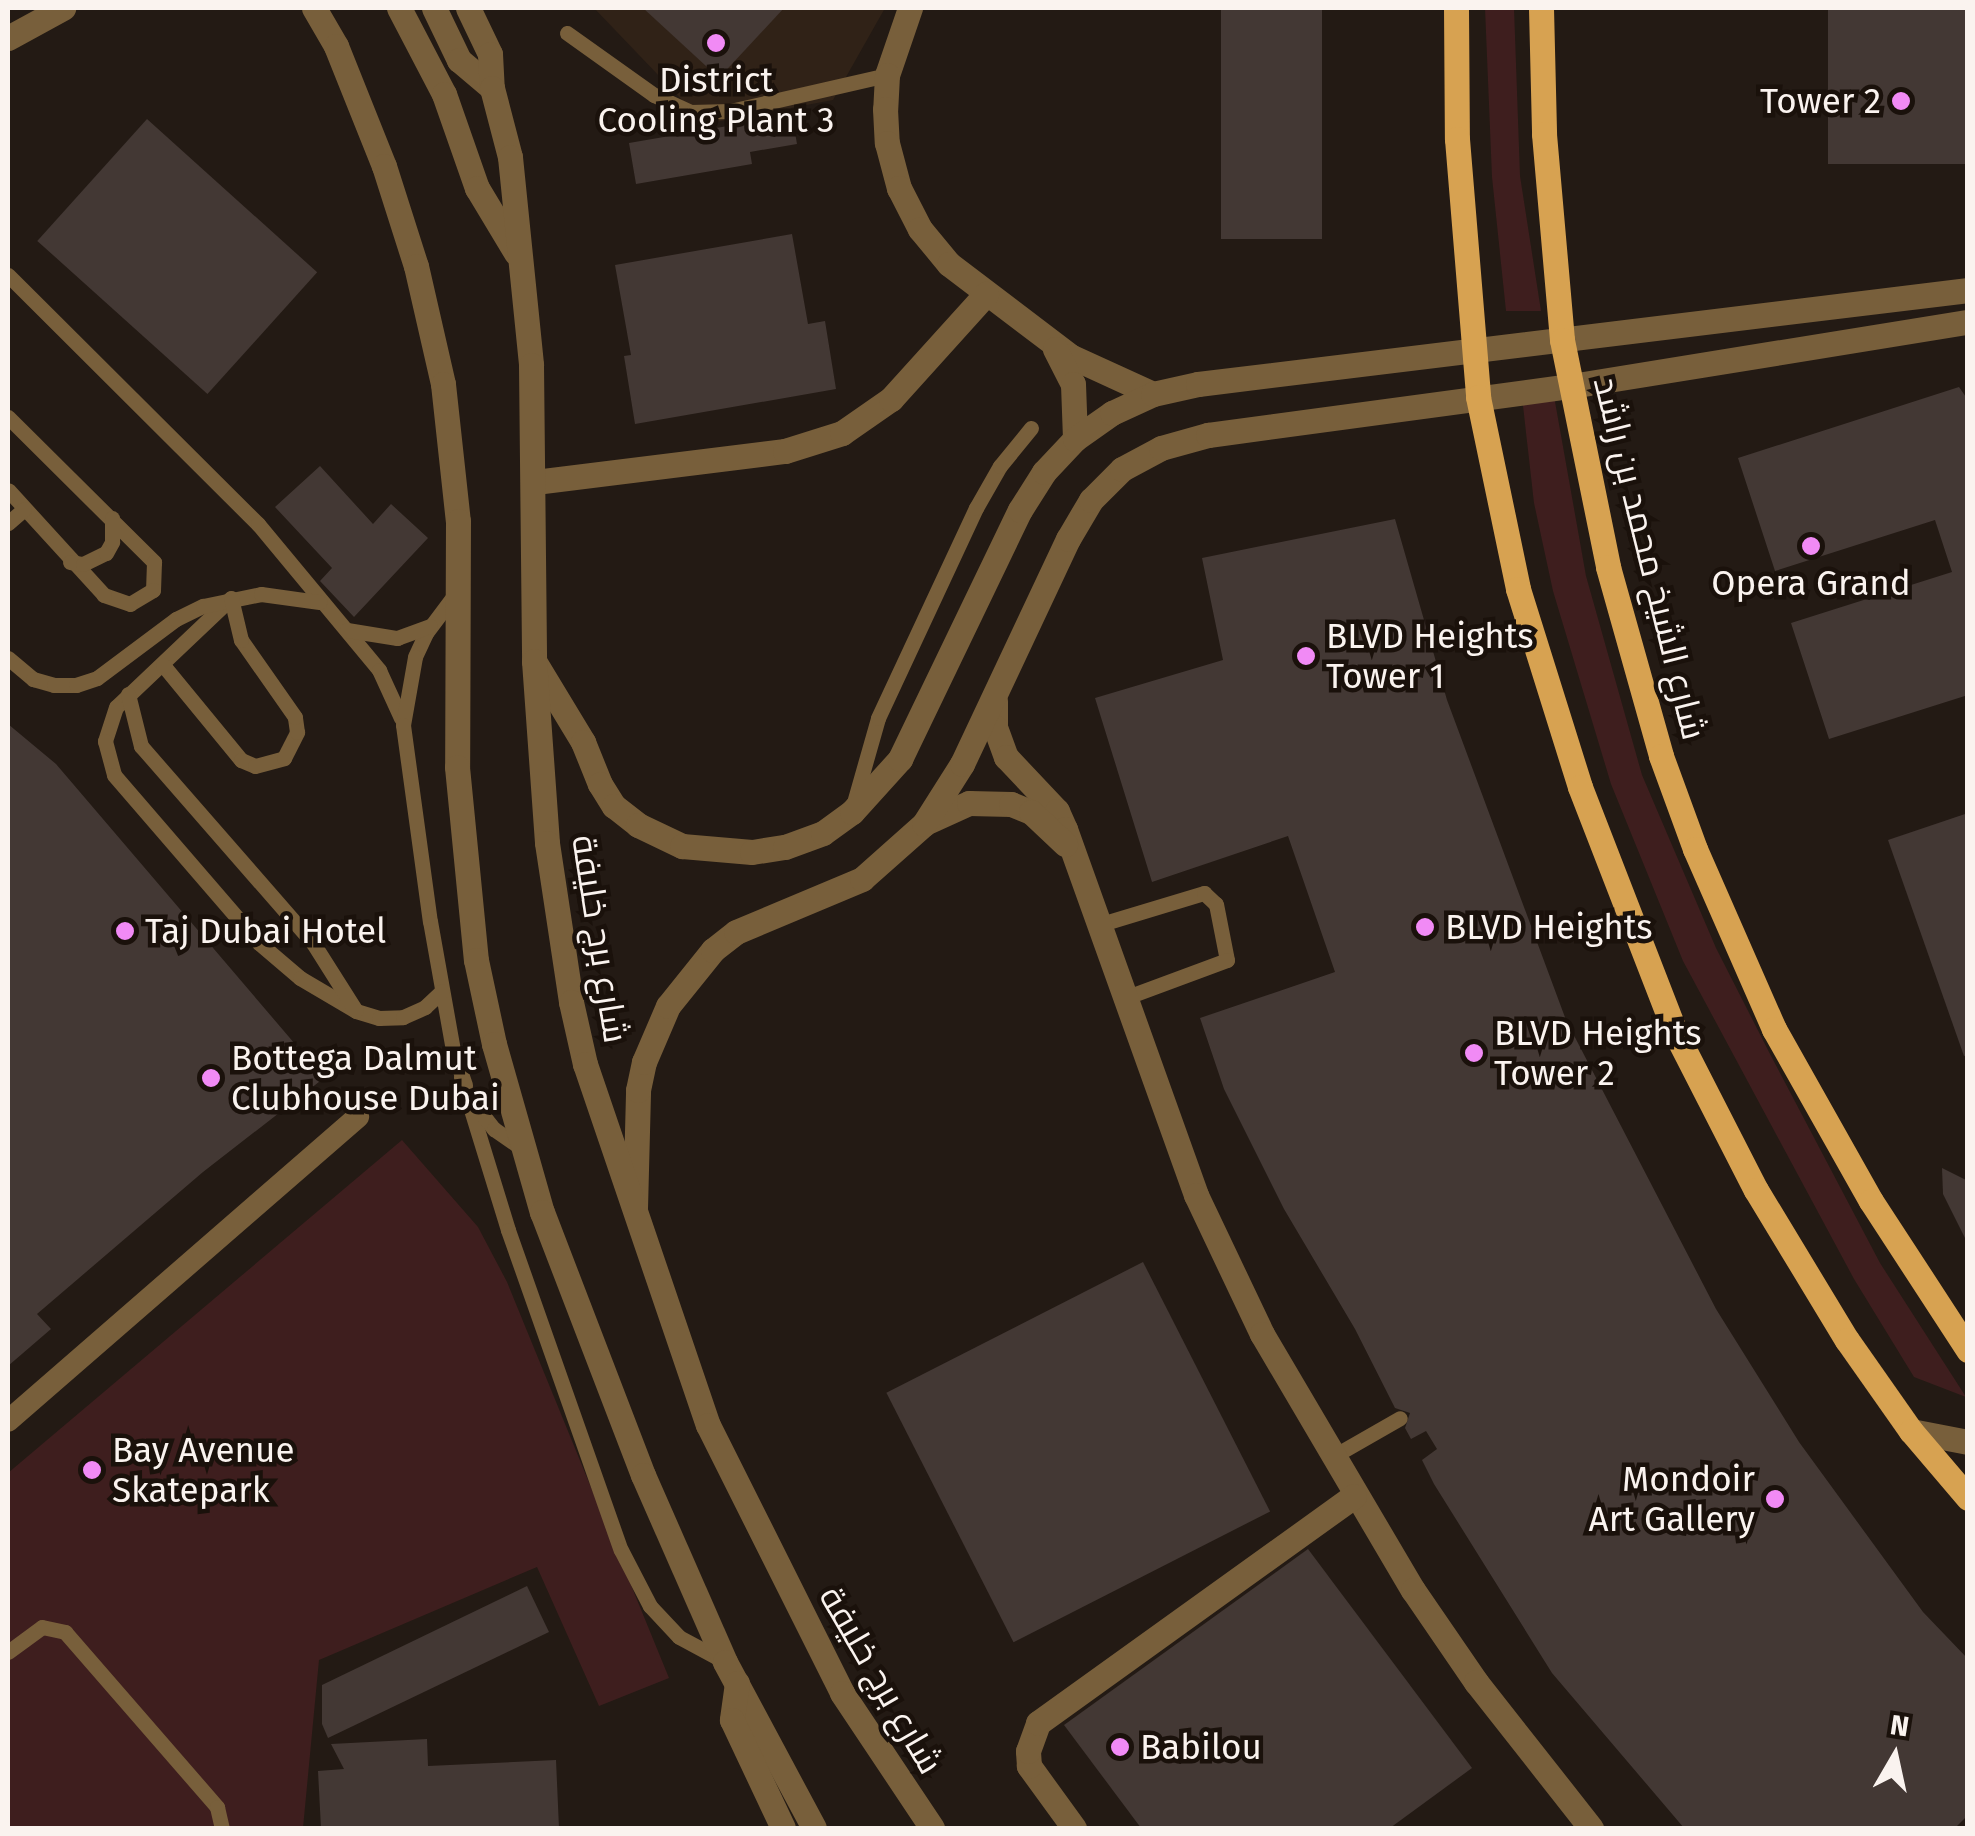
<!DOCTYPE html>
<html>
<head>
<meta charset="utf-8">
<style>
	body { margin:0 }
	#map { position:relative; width:1975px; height:1836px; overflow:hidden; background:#231a14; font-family:"Fira Sans",Cairo,sans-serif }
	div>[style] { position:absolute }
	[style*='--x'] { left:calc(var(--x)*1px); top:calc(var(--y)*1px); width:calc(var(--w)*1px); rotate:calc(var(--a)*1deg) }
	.built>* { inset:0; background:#302217 }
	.green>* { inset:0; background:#3e1e1e }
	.building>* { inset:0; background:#433834; transform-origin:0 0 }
	.service>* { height:15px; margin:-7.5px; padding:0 7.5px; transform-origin:7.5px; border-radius:7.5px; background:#785f3b }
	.pedestrian>* { height:22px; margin:-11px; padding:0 11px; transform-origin:11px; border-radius:11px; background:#785f3b }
	.minor>* { height:25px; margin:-12.5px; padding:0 12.5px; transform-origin:12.5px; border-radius:12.5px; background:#785f3b }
	.tertiary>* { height:25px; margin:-12.5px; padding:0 12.5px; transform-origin:12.5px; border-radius:12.5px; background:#785f3b }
	.primary>* { height:25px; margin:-12.5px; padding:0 12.5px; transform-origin:12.5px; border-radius:12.5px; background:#d7a251 }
	.dots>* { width:28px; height:28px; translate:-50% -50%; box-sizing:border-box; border:5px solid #1a110b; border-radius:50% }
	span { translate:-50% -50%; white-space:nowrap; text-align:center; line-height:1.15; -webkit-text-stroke:9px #1a110b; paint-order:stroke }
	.poi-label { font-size:35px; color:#faf3ef }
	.right { translate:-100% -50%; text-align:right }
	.left { translate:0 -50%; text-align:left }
	.street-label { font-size:35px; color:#faf3ef }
	.frame { position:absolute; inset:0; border:10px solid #faf3ef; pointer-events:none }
	.north { position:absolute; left:1845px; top:1706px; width:100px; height:100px; -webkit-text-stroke:8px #1a110b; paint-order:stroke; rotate:9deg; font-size:28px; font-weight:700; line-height:40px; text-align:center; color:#faf3ef }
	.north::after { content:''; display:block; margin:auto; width:35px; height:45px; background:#faf3ef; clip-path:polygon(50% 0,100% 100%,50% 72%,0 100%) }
</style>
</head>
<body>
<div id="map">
	<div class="built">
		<div style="clip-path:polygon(594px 8px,885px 8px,833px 100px,705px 124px)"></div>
	</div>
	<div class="green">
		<div style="clip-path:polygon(1485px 8px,1514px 8px,1520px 176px,1541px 311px,1506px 311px,1492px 177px)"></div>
		<div style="clip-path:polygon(1554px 396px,1586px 576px,1642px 775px,1716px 948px,1770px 1054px,1880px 1263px,1966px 1397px,1914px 1377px,1854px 1279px,1683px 961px,1611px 784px,1553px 591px,1534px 503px,1522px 397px)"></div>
		<div style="clip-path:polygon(402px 1140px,478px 1227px,507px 1282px,669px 1678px,599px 1706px,537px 1567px,319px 1660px,303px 1828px,8px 1828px,8px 1473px)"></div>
	</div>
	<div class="building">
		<div style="clip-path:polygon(643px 8px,784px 8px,719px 78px)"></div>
		<div style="left:1221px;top:8px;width:101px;height:231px"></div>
		<div style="left:1828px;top:8px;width:137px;height:156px"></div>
		<div style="clip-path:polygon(792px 115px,797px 144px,750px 152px,752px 164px,636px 184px,629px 143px)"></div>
		<div style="left:147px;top:119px;width:229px;height:164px;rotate:42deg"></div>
		<div style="clip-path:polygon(792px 234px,808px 324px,825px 321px,836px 389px,635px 424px,624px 356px,631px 355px,615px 265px)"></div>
		<div style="clip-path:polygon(1959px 387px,1968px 400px,1968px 695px,1829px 739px,1791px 623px,1952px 572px,1935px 520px,1775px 571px,1738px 458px)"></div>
		<div style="clip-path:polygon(320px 466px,373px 524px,391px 504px,428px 538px,354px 617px,320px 581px,332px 568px,275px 507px)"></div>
		<div style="clip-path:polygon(1395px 519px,1447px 700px,1566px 1020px,1716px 1309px,1799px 1442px,1923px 1612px,1968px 1659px,1968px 1815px,1955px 1828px,1684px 1828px,1552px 1673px,1434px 1484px,1422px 1460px,1437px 1449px,1426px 1431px,1411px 1439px,1405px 1428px,1410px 1413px,1395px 1408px,1355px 1329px,1284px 1209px,1224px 1089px,1200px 1018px,1335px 972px,1288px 836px,1152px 882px,1095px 698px,1223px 660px,1202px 558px)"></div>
		<div style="clip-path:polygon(8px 724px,56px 764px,324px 1078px,203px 1172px,37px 1314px,51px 1329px,8px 1366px)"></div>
		<div style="clip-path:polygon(1968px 813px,1968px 1055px,1964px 1056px,1888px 840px)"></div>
		<div style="clip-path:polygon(1942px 1168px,1968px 1181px,1968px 1244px,1943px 1194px)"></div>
		<div style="left:1143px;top:1262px;width:280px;height:288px;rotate:63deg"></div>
		<div style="clip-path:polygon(1308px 1549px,1472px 1768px,1390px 1828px,1141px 1828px,1064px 1725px)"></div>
		<div style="clip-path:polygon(527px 1586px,549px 1632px,328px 1738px,322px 1724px,322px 1685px)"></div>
		<div style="clip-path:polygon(427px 1739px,428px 1766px,556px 1760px,559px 1828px,321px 1828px,318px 1771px,344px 1769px,331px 1744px)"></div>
	</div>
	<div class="service">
		<div style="--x:567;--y:33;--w:107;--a:35.5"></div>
		<div style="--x:654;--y:95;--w:40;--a:25"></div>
		<div style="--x:690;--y:112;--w:40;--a:-1.4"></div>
		<div style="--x:730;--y:111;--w:161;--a:-12.9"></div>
		<div style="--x:8;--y:275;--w:353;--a:44.9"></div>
		<div style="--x:258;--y:524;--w:190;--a:50.3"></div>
		<div style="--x:379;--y:670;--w:53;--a:65.4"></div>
		<div style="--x:8;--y:417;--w:206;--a:44.8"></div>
		<div style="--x:154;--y:562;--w:28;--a:92"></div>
		<div style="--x:153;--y:590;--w:27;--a:149"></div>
		<div style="--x:130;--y:604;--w:28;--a:-161"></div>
		<div style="--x:104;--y:595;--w:142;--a:-132.4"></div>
		<div style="--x:8;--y:523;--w:21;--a:-41"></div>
		<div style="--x:70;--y:562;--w:13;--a:9"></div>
		<div style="--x:83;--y:564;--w:25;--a:-26"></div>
		<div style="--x:106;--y:553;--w:13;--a:-61"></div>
		<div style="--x:112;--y:542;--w:24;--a:-90"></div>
		<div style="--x:456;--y:593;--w:50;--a:126.9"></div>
		<div style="--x:426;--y:633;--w:26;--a:115"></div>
		<div style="--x:415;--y:657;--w:69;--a:100"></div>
		<div style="--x:403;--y:725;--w:198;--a:82.2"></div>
		<div style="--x:430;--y:921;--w:131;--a:79.9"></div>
		<div style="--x:453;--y:1050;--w:37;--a:71"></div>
		<div style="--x:231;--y:598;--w:158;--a:136.5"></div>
		<div style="--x:116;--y:707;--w:36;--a:108"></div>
		<div style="--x:105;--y:741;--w:35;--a:75"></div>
		<div style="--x:114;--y:775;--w:222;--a:49.2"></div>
		<div style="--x:259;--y:943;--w:54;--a:40.5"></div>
		<div style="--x:300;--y:978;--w:65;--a:30.5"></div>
		<div style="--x:356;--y:1011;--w:24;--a:17"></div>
		<div style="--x:379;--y:1018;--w:24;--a:-2"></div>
		<div style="--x:403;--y:1017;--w:24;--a:-24"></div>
		<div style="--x:425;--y:1007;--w:23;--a:-43"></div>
		<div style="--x:347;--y:630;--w:51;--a:9.1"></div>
		<div style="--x:397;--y:638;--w:35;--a:-20"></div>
		<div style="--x:8;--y:658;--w:33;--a:40"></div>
		<div style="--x:33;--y:679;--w:22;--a:16"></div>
		<div style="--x:54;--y:685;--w:22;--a:0"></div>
		<div style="--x:76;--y:685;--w:22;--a:-18"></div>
		<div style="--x:97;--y:678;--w:99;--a:-36.8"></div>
		<div style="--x:176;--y:619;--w:30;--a:-26"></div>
		<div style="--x:203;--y:606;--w:59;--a:-11.7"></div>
		<div style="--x:261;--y:594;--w:59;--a:7.9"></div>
		<div style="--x:163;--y:665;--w:123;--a:50.6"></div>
		<div style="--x:241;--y:760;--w:15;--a:23"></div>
		<div style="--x:255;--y:766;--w:30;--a:-15"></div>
		<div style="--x:284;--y:758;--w:29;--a:-63"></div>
		<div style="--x:297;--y:732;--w:15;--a:-98"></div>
		<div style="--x:295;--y:717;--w:94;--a:-125"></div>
		<div style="--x:241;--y:640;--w:43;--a:-103.4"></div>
		<div style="--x:128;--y:694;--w:54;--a:76"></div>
		<div style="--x:141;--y:746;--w:262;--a:48.9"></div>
		<div style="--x:313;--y:943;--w:80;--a:57.7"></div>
		<div style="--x:853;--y:806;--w:91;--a:-74.1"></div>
		<div style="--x:878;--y:718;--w:232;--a:-65"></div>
		<div style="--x:976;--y:508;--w:48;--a:-60.3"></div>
		<div style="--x:1000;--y:466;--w:49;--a:-50.8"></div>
		<div style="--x:1098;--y:925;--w:111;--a:-16.8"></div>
		<div style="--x:1204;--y:893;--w:16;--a:43"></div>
		<div style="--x:1216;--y:904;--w:57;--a:78.9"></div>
		<div style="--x:1227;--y:960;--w:110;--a:159.7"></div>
		<div style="--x:461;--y:1077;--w:160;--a:72.9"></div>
		<div style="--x:508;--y:1230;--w:339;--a:70.6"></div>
		<div style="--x:621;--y:1550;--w:63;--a:62.6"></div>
		<div style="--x:650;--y:1606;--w:42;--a:46.9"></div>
		<div style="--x:679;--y:1637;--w:51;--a:28.1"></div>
		<div style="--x:475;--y:1105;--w:31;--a:52"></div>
		<div style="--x:494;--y:1129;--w:37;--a:35"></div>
		<div style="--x:1332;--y:1457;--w:78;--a:-29.8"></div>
		<div style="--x:8;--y:1652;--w:42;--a:-36.3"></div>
		<div style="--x:42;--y:1627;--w:24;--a:12"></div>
		<div style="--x:65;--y:1632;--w:232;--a:49"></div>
		<div style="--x:217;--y:1807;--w:22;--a:77"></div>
	</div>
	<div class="pedestrian">
		<div style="--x:8;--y:1421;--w:464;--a:-41"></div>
	</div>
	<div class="minor">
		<div style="--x:910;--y:8;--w:71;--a:108.9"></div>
		<div style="--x:887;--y:75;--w:34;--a:93"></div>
		<div style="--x:885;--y:109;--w:34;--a:87"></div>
		<div style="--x:887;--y:143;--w:47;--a:75.1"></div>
		<div style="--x:899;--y:188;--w:46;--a:62.9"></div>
		<div style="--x:920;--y:229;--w:45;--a:50.4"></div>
		<div style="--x:949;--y:264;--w:152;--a:37.2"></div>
		<div style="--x:1070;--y:356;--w:91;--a:24.6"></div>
		<div style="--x:1055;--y:349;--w:39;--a:63"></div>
		<div style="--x:1073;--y:384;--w:55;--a:87.9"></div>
		<div style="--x:535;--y:482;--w:252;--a:-7.1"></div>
		<div style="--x:785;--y:451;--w:60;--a:-17.5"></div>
		<div style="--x:842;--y:433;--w:60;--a:-34.8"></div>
		<div style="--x:891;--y:399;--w:142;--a:-47.9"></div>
		<div style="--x:534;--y:661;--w:95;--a:58.8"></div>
		<div style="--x:583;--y:742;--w:45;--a:68"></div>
		<div style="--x:600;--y:784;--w:26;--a:58"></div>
		<div style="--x:614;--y:806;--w:31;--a:38"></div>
		<div style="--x:638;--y:825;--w:49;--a:25.5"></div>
		<div style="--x:682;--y:846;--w:70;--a:4.9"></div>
		<div style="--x:752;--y:852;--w:33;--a:-9"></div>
		<div style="--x:785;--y:847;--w:40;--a:-20.2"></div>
		<div style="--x:823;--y:833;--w:36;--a:-36"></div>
		<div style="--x:852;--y:812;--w:72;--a:-47.8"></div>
		<div style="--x:900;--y:759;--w:276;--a:-64.3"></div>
		<div style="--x:1020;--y:510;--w:45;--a:-57.7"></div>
		<div style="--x:1044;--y:472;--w:45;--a:-46.8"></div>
		<div style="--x:1075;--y:439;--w:45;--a:-35.1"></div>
		<div style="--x:1112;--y:413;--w:45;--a:-24.9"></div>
		<div style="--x:1153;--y:394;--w:46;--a:-12.5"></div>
		<div style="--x:1198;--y:384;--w:776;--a:-6.96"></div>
		<div style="--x:995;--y:701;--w:26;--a:90"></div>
		<div style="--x:995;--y:727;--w:32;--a:70"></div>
		<div style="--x:1006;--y:757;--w:74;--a:46.6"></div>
		<div style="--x:1057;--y:811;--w:20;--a:66"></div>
		<div style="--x:1065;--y:829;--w:389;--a:70.3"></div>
		<div style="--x:1196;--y:1195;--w:154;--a:64.6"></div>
		<div style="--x:1262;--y:1334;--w:297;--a:59.5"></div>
		<div style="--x:1413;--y:1590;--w:112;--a:55.6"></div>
		<div style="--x:1476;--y:1682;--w:186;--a:51.8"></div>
		<div style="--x:929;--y:821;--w:44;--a:-24.2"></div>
		<div style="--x:969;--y:803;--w:42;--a:1.4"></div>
		<div style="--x:1011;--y:804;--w:22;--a:22"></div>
		<div style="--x:1031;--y:812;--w:47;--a:43.3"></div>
		<div style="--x:635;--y:1208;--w:118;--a:-88.5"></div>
		<div style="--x:638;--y:1090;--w:29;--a:-78"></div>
		<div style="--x:644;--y:1062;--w:61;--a:-66.8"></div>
		<div style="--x:668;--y:1006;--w:72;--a:-51.2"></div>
		<div style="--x:713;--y:950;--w:29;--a:-38"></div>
		<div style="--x:736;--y:932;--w:137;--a:-22.8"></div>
		<div style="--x:862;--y:879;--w:83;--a:-41.6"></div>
		<div style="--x:924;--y:824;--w:71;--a:-57.7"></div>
		<div style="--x:962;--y:764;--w:249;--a:-64.8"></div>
		<div style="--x:1068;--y:539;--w:45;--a:-59.5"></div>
		<div style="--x:1091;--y:500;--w:44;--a:-45"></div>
		<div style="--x:1122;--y:469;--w:44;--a:-28.3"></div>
		<div style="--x:1161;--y:448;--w:49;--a:-15.5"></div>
		<div style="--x:1208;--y:435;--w:366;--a:-7.7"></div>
		<div style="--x:1571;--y:386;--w:402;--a:-9.2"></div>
		<div style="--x:1911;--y:1431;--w:58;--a:10.9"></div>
		<div style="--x:1074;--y:1828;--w:77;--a:-126"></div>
		<div style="--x:1029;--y:1766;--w:15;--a:-94"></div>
		<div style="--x:1028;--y:1751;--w:30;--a:-70"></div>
		<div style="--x:1038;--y:1723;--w:389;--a:-35.7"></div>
	</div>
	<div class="tertiary">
		<div style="--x:314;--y:8;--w:44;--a:59.9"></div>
		<div style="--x:336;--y:46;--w:129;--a:68.2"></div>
		<div style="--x:384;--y:166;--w:105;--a:72.3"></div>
		<div style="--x:416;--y:266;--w:121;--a:77.1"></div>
		<div style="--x:443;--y:384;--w:138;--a:83.8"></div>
		<div style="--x:458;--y:521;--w:246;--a:90.2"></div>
		<div style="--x:457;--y:767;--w:194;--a:84.4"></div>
		<div style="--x:476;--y:960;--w:86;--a:77.9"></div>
		<div style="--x:494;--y:1044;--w:175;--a:74.1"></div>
		<div style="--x:542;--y:1212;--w:282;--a:69"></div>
		<div style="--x:643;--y:1475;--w:204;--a:66.3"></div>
		<div style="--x:725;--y:1662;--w:188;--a:61.8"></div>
		<div style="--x:399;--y:8;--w:97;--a:62.4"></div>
		<div style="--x:444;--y:94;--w:100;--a:70.7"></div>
		<div style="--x:477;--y:188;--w:76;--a:59"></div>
		<div style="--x:434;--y:8;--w:58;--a:64.3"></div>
		<div style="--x:459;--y:60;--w:43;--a:40.3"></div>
		<div style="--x:468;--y:8;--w:51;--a:64.4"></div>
		<div style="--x:490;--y:54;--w:34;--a:87"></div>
		<div style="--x:492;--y:88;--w:71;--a:75.4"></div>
		<div style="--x:510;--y:157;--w:209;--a:84.2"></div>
		<div style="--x:531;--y:365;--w:296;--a:89.4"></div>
		<div style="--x:534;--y:661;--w:182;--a:85.9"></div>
		<div style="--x:547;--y:843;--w:161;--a:81.4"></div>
		<div style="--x:571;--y:1002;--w:64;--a:77.3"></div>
		<div style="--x:585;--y:1064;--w:381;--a:71.2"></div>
		<div style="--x:708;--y:1425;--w:300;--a:63.4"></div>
		<div style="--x:842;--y:1693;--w:162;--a:56.3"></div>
		<div style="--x:8;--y:38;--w:63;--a:-28.6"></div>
		<div style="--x:737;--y:1683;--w:37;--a:98"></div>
		<div style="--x:732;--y:1720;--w:119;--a:64.7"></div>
	</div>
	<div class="primary">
		<div style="--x:1456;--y:8;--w:131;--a:89.6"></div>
		<div style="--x:1457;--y:139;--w:259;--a:85.3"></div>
		<div style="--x:1478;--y:397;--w:196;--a:78.2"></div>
		<div style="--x:1518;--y:589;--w:207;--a:72.6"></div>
		<div style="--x:1580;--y:787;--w:265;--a:68.8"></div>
		<div style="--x:1676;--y:1034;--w:175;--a:62.9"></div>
		<div style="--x:1756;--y:1190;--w:175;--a:58.8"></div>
		<div style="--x:1847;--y:1340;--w:111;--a:54.9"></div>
		<div style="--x:1911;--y:1431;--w:88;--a:49.6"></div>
		<div style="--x:1541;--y:8;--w:126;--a:88.6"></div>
		<div style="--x:1544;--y:134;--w:207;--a:85"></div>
		<div style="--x:1562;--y:340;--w:232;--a:78.5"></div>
		<div style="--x:1608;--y:567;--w:196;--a:74.3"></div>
		<div style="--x:1661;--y:756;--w:99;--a:69.9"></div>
		<div style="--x:1695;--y:849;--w:197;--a:66.3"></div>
		<div style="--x:1774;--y:1029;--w:197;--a:60.6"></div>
		<div style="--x:1871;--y:1201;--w:178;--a:56.9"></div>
	</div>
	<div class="dots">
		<div style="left:716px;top:43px;background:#f18af5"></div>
		<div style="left:1901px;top:101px;background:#f18af5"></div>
		<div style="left:1811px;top:546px;background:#f18af5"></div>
		<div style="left:1306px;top:656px;background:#f18af5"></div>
		<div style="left:1425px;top:927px;background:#f18af5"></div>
		<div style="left:125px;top:931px;background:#f18af5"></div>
		<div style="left:1474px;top:1053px;background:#f18af5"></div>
		<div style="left:211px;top:1078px;background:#f18af5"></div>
		<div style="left:92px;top:1470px;background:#f18af5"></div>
		<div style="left:1775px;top:1499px;background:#f18af5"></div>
		<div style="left:1120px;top:1747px;background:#f18af5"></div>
	</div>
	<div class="poi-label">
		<span style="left:716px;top:100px">District<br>Cooling Plant 3</span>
		<span class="right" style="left:1881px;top:101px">Tower 2</span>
		<span style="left:1811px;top:583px">Opera Grand</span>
		<span class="left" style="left:1326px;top:656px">BLVD Heights<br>Tower 1</span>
		<span class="left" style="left:1445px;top:927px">BLVD Heights</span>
		<span class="left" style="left:145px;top:931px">Taj Dubai Hotel</span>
		<span class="left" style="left:1494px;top:1053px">BLVD Heights<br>Tower 2</span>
		<span class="left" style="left:231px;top:1078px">Bottega Dalmut<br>Clubhouse Dubai</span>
		<span class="left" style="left:112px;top:1470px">Bay Avenue<br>Skatepark</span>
		<span class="right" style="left:1755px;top:1499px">Mondoir<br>Art Gallery</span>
		<span class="left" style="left:1140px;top:1747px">Babilou</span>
	</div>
	<div class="street-label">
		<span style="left:1650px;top:558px;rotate:76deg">شارع الشيخ محمد بن راشد</span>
		<span style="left:600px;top:939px;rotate:81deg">شارع برج خليفة</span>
		<span style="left:881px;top:1680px;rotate:60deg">شارع برج خليفة</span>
	</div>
	<div class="frame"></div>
	<div class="north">N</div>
</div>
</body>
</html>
